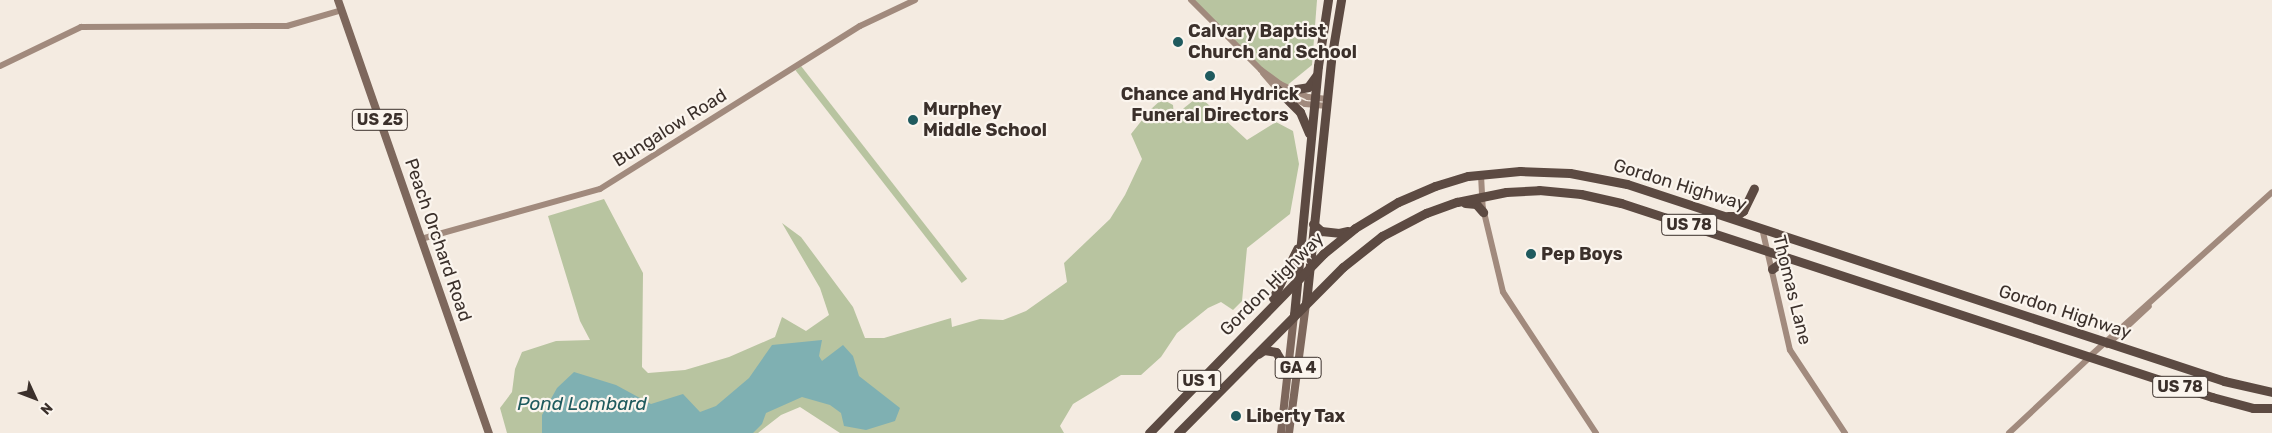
<!DOCTYPE html>
<html>
<head>
<meta charset="utf-8">
<style>
	body { margin:0 }
	#map { position:relative; width:2272px; height:433px; overflow:hidden; background:#f4ebe1; font-family:Rubik,sans-serif }
	div>[style] { position:absolute }
	[style*='--x'] { left:calc(var(--x)*1px); top:calc(var(--y)*1px); width:calc(var(--w)*1px); rotate:calc(var(--a)*1deg) }
	.green>* { inset:0; background:#b8c4a0; transform-origin:0 0 }
	.water>* { inset:0; background:#7fb0b2 }
	.secondary>* { height:6px; margin:-3px; padding:0 3px; transform-origin:3px; border-radius:3px; background:#a18a7d }
	.primary>* { height:8px; margin:-4px; padding:0 4px; transform-origin:4px; border-radius:4px; background:#7d675c }
	.highway>* { height:9px; margin:-4.5px; padding:0 4.5px; transform-origin:4.5px; border-radius:4.5px; background:#5c4a42 }
	.dots>* { width:14px; height:14px; translate:-50% -50%; box-sizing:border-box; border:2px solid #fbf5ee; border-radius:50% }
	span { translate:-50% -50%; white-space:nowrap; text-align:center; line-height:1.15; -webkit-text-stroke:4.5px #fbf5ee; paint-order:stroke }
	.shield-label span { padding:1px 4px; background:#fbf5ee; border:1px solid; border-radius:4px; -webkit-text-stroke-width:0 }
	.shield-label { font-size:16px; color:#3b302b; font-weight:700 }
	.poi-label { font-size:18px; color:#3b302b; font-weight:700 }
	.left { translate:0 -50%; text-align:left }
	.street-label { font-size:18px; color:#3b302b }
	.water-label { font-size:19px; color:#1f5a5e; font-style:italic }
	.north { position:absolute; left:10px; top:373px; width:50px; height:50px; -webkit-text-stroke:4px #fbf5ee; paint-order:stroke; rotate:133deg; font-size:14px; font-weight:700; line-height:20px; text-align:center; color:#3b302b }
	.north::after { content:''; display:block; margin:auto; width:18px; height:22px; background:#3b302b; clip-path:polygon(50% 0,100% 100%,50% 72%,0 100%) }
</style>
</head>
<body>
<div id="map">
	<div class="green">
		<div style="clip-path:polygon(1191px 0,1317px 0,1312px 65px,1285px 87px,1243px 53px)"></div>
		<div style="left:801px;top:66px;width:270px;height:7px;rotate:52deg"></div>
		<div style="clip-path:polygon(1199px 96px,1247px 140px,1276px 122px,1293px 131px,1299px 164px,1290px 214px,1247px 248px,1242px 301px,1233px 310px,1221px 302px,1208px 308px,1177px 333px,1161px 357px,1141px 375px,1121px 375px,1073px 404px,1060px 426px,1064px 433px,840px 433px,800px 407px,781px 415px,758px 433px,507px 433px,500px 408px,512px 392px,515px 369px,522px 352px,556px 341px,590px 340px,580px 321px,548px 216px,604px 199px,643px 273px,642px 367px,648px 373px,685px 370px,729px 357px,775px 337px,782px 317px,806px 331px,829px 315px,820px 288px,782px 223px,801px 237px,853px 307px,865px 338px,884px 338px,951px 318px,952px 327px,980px 319px,1003px 320px,1026px 311px,1067px 282px,1064px 263px,1110px 219px,1125px 195px,1142px 159px,1131px 134px,1150px 110px,1162px 99px,1173px 105px,1174px 116px)"></div>
	</div>
	<div class="water">
		<div style="clip-path:polygon(822px 340px,819px 356px,822px 361px,843px 345px,853px 356px,859px 376px,900px 408px,895px 421px,866px 430px,844px 426px,841px 413px,830px 405px,802px 397px,766px 413px,762px 424px,753px 433px,542px 433px,542px 415px,557px 388px,574px 372px,616px 385px,651px 404px,683px 394px,700px 412px,716px 406px,749px 378px,772px 345px)"></div>
	</div>
	<div class="secondary">
		<div style="--x:1191;--y:0;--w:99;--a:45"></div>
		<div style="--x:1261;--y:70;--w:24;--a:36"></div>
		<div style="--x:1280;--y:84;--w:31;--a:25"></div>
		<div style="--x:1308;--y:97;--w:20;--a:6"></div>
		<div style="--x:0;--y:66;--w:90;--a:-25.7"></div>
		<div style="--x:81;--y:27;--w:206;--a:-0.3"></div>
		<div style="--x:287;--y:26;--w:57;--a:-16.2"></div>
		<div style="--x:1263;--y:73;--w:23;--a:49"></div>
		<div style="--x:1286;--y:95;--w:21;--a:25"></div>
		<div style="--x:1305;--y:104;--w:22;--a:5"></div>
		<div style="--x:1481;--y:175;--w:33;--a:87"></div>
		<div style="--x:1483;--y:208;--w:86;--a:76.6"></div>
		<div style="--x:1503;--y:292;--w:169;--a:56.6"></div>
		<div style="--x:1762;--y:228;--w:125;--a:77.1"></div>
		<div style="--x:1790;--y:350;--w:100;--a:56.5"></div>
		<div style="--x:421;--y:239;--w:186;--a:-15.6"></div>
		<div style="--x:600;--y:189;--w:307;--a:-32.1"></div>
		<div style="--x:860;--y:26;--w:61;--a:-25.3"></div>
		<div style="--x:2107;--y:345;--w:57;--a:-42.9"></div>
		<div style="--x:2089;--y:357;--w:246;--a:-42"></div>
		<div style="--x:2009;--y:433;--w:114;--a:-43.2"></div>
	</div>
	<div class="primary">
		<div style="--x:338;--y:0;--w:459;--a:70.8"></div>
		<div style="--x:1281;--y:433;--w:119;--a:-83.7"></div>
		<div style="--x:1289;--y:433;--w:131;--a:-82.5"></div>
	</div>
	<div class="highway">
		<div style="--x:1276;--y:88;--w:34;--a:45"></div>
		<div style="--x:1300;--y:112;--w:23;--a:67"></div>
		<div style="--x:1290;--y:90;--w:18;--a:-9"></div>
		<div style="--x:1308;--y:87;--w:14;--a:-54"></div>
		<div style="--x:1465;--y:203;--w:11;--a:5"></div>
		<div style="--x:1476;--y:204;--w:11;--a:49"></div>
		<div style="--x:1728;--y:216;--w:8;--a:0"></div>
		<div style="--x:1736;--y:216;--w:9;--a:-36"></div>
		<div style="--x:1743;--y:211;--w:25;--a:-64"></div>
		<div style="--x:1313;--y:224;--w:11;--a:41"></div>
		<div style="--x:1321;--y:231;--w:18;--a:6"></div>
		<div style="--x:1339;--y:233;--w:9;--a:-13"></div>
		<div style="--x:1772;--y:269;--w:19;--a:-36"></div>
		<div style="--x:1273;--y:298;--w:55;--a:-63.9"></div>
		<div style="--x:1306;--y:303;--w:244;--a:-84.1"></div>
		<div style="--x:1331;--y:60;--w:61;--a:-80.5"></div>
		<div style="--x:1294;--y:315;--w:250;--a:-84.5"></div>
		<div style="--x:1318;--y:66;--w:67;--a:-81.4"></div>
		<div style="--x:1258;--y:354;--w:7;--a:-34"></div>
		<div style="--x:1264;--y:350;--w:12;--a:9"></div>
		<div style="--x:1276;--y:352;--w:23;--a:59"></div>
		<div style="--x:1149;--y:433;--w:250;--a:-45.8"></div>
		<div style="--x:1323;--y:254;--w:41;--a:-39.1"></div>
		<div style="--x:1355;--y:228;--w:50;--a:-31.2"></div>
		<div style="--x:1398;--y:202;--w:40;--a:-23.4"></div>
		<div style="--x:1435;--y:186;--w:34;--a:-17"></div>
		<div style="--x:1468;--y:176;--w:52;--a:-5.5"></div>
		<div style="--x:1520;--y:171;--w:50;--a:2.3"></div>
		<div style="--x:1570;--y:173;--w:58;--a:10.9"></div>
		<div style="--x:1627;--y:184;--w:629;--a:18.26"></div>
		<div style="--x:2224;--y:381;--w:49;--a:12.9"></div>
		<div style="--x:1178;--y:433;--w:234;--a:-45.2"></div>
		<div style="--x:1343;--y:267;--w:50;--a:-38.5"></div>
		<div style="--x:1382;--y:236;--w:50;--a:-27.6"></div>
		<div style="--x:1426;--y:213;--w:33;--a:-20"></div>
		<div style="--x:1457;--y:202;--w:50;--a:-11.5"></div>
		<div style="--x:1506;--y:192;--w:33;--a:-3"></div>
		<div style="--x:1539;--y:190;--w:42;--a:5.4"></div>
		<div style="--x:1581;--y:194;--w:41;--a:12.7"></div>
		<div style="--x:1621;--y:203;--w:622;--a:18.17"></div>
		<div style="--x:2212;--y:397;--w:42;--a:15"></div>
		<div style="--x:2253;--y:408;--w:19;--a:0"></div>
	</div>
	<div class="dots">
		<div style="left:1178px;top:42px;background:#1f5a5e"></div>
		<div style="left:1210px;top:76px;background:#1f5a5e"></div>
		<div style="left:913px;top:120px;background:#1f5a5e"></div>
		<div style="left:1531px;top:254px;background:#1f5a5e"></div>
		<div style="left:1236px;top:416px;background:#1f5a5e"></div>
	</div>
	<div class="shield-label">
		<span style="left:380px;top:120px">US 25</span>
		<span style="left:1689px;top:225px">US 78</span>
		<span style="left:1298px;top:368px">GA 4</span>
		<span style="left:1199px;top:381px">US 1</span>
		<span style="left:2180px;top:387px">US 78</span>
	</div>
	<div class="poi-label">
		<span class="left" style="left:1188px;top:42px">Calvary Baptist<br>Church and School</span>
		<span style="left:1210px;top:105px">Chance and Hydrick<br>Funeral Directors</span>
		<span class="left" style="left:923px;top:120px">Murphey<br>Middle School</span>
		<span class="left" style="left:1541px;top:254px">Pep Boys</span>
		<span class="left" style="left:1246px;top:416px">Liberty Tax</span>
	</div>
	<div class="street-label">
		<span style="left:670px;top:128px;rotate:-32deg">Bungalow Road</span>
		<span style="left:1680px;top:185px;rotate:17deg">Gordon Highway</span>
		<span style="left:438px;top:240px;rotate:71deg">Peach Orchard Road</span>
		<span style="left:1272px;top:284px;rotate:-45deg">Gordon Highway</span>
		<span style="left:1792px;top:290px;rotate:76deg">Thomas Lane</span>
		<span style="left:2065px;top:312px;rotate:18deg">Gordon Highway</span>
	</div>
	<div class="water-label">
		<span style="left:582px;top:404px">Pond Lombard</span>
	</div>
	<div class="north">N</div>
</div>
</body>
</html>
